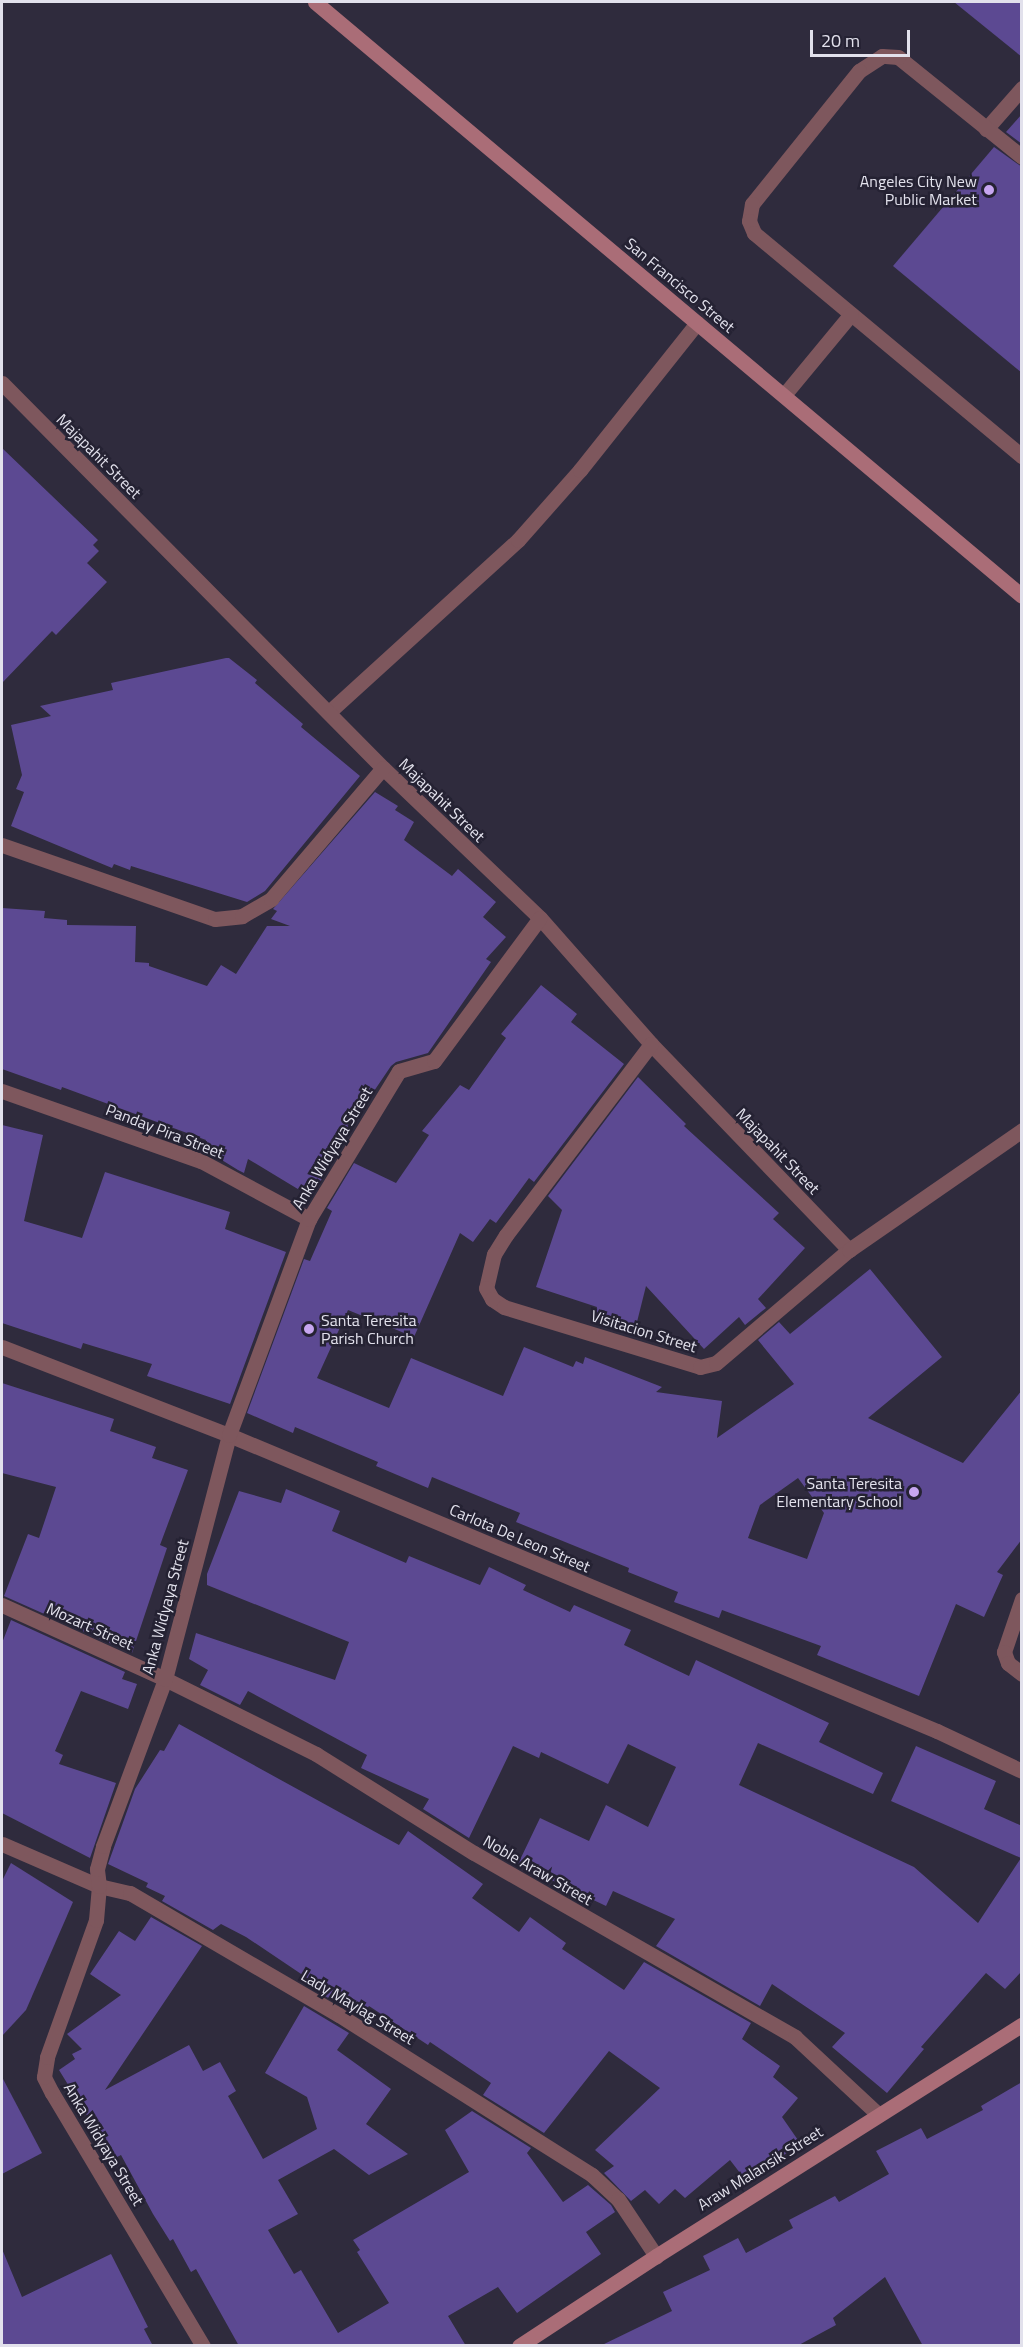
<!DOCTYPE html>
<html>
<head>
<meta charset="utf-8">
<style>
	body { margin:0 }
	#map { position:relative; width:1023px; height:2347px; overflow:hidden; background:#2f2b3d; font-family:"Titillium Web",sans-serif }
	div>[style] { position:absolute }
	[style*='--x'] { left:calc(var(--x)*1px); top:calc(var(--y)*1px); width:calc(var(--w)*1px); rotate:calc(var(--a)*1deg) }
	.building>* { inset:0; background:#5c4992 }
	.lane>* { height:15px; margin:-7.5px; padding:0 7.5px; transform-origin:7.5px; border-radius:7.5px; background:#7e575d }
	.street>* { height:15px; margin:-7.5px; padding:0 7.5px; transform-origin:7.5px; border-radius:7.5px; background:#7e575d }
	.secondary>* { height:15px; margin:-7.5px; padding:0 7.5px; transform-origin:7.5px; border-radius:7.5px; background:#aa6d77 }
	.dots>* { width:16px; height:16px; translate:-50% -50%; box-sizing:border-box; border:3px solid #252233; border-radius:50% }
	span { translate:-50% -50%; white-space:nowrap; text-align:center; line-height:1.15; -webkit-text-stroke:5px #252233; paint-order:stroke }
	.poi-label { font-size:16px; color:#e2e1ec }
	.right { translate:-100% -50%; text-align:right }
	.left { translate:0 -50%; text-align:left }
	.street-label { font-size:16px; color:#e2e1ec }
	.frame { position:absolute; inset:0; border:3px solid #e2e1ec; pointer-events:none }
	.scale { position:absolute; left:810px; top:30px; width:100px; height:27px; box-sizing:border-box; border:3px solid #e2e1ec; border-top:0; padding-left:8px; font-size:18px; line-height:21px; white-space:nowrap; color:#e2e1ec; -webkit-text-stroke:4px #252233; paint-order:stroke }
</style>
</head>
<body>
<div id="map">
	<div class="building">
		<div style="clip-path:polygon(954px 2px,1022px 2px,1022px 57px)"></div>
		<div style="clip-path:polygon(1022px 114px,1022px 144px,1006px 132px)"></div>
		<div style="clip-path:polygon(994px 147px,1022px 167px,1022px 373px,893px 266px)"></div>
		<div style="clip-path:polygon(2px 448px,98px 540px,93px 545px,99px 551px,87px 563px,107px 582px,56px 635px,52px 631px,2px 683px)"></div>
		<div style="clip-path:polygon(226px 658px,229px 658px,257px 680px,255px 683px,303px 724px,301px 727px,360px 776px,265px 891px,247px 902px,131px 866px,130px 870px,114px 864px,112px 868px,11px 826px,24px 792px,16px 789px,22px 775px,11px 725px,51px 716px,40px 706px,113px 690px,111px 683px)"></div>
		<div style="clip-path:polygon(375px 792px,398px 806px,395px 810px,414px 822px,404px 840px,452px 876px,458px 869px,496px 902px,483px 917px,506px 937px,486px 959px,491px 962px,428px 1053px,396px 1062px,391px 1066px,332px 1153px,336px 1155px,311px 1197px,248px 1159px,244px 1173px,238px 1170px,204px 1149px,206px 1140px,62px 1087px,61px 1090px,2px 1069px,2px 908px,45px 911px,44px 918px,67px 920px,67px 925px,136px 926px,135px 962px,149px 963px,149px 966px,207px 986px,221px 965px,236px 974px,267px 926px,290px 926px,271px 919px,277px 911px,273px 909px)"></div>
		<div style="clip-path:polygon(evenodd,541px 985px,577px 1014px,571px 1022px,624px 1064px,534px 1182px,529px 1178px,496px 1223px,490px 1219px,473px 1242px,460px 1233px,414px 1337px,348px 1310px,317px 1378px,389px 1408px,411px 1358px,503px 1396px,524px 1347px,573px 1367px,576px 1361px,583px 1364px,585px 1357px,662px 1387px,656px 1392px,722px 1401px,717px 1438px,794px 1384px,758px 1340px,779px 1322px,790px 1334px,870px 1269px,942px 1357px,868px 1418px,963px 1463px,1022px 1390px,1022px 1539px,997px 1572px,1003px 1575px,984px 1617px,956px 1604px,919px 1696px,817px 1655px,821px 1646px,722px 1610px,719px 1618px,674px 1602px,678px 1592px,628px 1572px,629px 1568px,516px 1522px,520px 1513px,432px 1477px,428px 1488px,376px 1466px,378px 1462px,295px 1427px,293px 1433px,247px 1413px,304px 1259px,310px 1261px,332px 1211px,327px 1208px,354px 1163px,396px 1183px,429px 1135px,422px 1131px,460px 1085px,469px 1090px,506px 1038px,501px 1034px,541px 985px,798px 1478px,824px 1513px,807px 1559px,748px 1538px,760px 1505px,798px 1478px)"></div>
		<div style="clip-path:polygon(638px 1077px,686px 1124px,684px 1126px,779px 1213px,773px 1219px,805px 1248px,758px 1299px,766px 1308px,745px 1325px,739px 1317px,704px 1349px,646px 1286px,636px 1326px,595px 1316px,597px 1307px,536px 1287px,562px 1210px,548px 1196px)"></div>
		<div style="clip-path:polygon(2px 1125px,43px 1135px,24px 1221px,82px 1238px,105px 1172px,230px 1212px,225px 1229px,286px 1252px,230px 1404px,147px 1376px,152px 1364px,83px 1343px,81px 1349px,2px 1323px)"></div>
		<div style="clip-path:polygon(2px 1383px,114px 1419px,110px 1431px,156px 1447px,152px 1458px,188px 1470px,160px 1545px,167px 1548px,132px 1653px,4px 1596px,28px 1534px,39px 1538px,56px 1487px,2px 1473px)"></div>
		<div style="clip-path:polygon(286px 1489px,340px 1511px,332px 1531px,406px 1563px,409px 1556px,480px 1585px,489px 1567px,526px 1585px,523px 1590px,570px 1612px,574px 1605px,631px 1630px,624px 1645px,689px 1676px,696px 1660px,829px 1723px,819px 1742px,883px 1773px,873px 1794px,758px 1743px,739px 1785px,914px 1867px,978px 1923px,1021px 1858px,891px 1801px,916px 1746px,996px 1781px,984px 1809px,1022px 1826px,1022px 1971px,1005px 1989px,986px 1973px,921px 2047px,924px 2049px,887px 2093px,832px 2047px,845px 2033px,772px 1984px,760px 2006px,656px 1946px,675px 1919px,613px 1891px,606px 1906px,518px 1864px,540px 1818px,589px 1841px,606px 1805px,648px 1827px,676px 1767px,628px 1744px,608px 1784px,541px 1752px,539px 1758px,513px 1746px,469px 1838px,423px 1809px,429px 1799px,361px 1768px,367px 1755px,248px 1691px,240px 1705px,200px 1685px,208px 1670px,189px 1659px,196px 1633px,335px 1680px,349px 1642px,207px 1585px,207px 1574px,239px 1491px,281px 1503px)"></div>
		<div style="clip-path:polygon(11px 1620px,125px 1672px,122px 1679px,137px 1684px,128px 1709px,81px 1691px,55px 1751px,63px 1755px,59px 1764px,116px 1783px,90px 1858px,2px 1813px,2px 1643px)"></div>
		<div style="clip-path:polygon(179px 1724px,399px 1845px,408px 1831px,483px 1884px,472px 1898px,519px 1932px,530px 1917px,566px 1943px,562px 1949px,624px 1990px,644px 1962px,751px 2023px,742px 2039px,780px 2066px,773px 2077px,798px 2098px,782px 2117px,800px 2143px,747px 2182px,730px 2160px,685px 2198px,675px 2189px,659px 2204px,645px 2190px,631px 2201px,604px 2173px,614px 2166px,595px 2150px,660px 2088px,609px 2051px,544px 2133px,483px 2095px,491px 2083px,430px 2042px,428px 2045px,369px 2006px,361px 2017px,313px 1989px,316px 1984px,246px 1937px,221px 1924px,213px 1930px,162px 1901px,165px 1896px,146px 1887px,148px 1883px,108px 1864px,135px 1789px,160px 1750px,164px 1751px)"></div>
		<div style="clip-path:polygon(11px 1863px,73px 1902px,26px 2010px,2px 2036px,2px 1881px)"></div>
		<div style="clip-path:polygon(151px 1917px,202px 1946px,105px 2090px,189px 2045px,203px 2071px,220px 2062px,236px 2091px,228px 2096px,263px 2159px,317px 2129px,307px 2097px,265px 2073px,304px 2006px,349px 2033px,337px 2050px,391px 2089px,366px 2124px,408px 2154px,369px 2175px,334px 2149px,278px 2180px,298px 2214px,268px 2230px,294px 2274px,301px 2270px,338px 2333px,389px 2303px,357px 2252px,360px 2250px,353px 2240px,469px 2172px,445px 2130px,472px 2111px,531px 2148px,527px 2153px,563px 2202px,588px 2185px,611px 2205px,615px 2212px,586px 2232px,601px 2254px,517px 2313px,498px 2287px,448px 2316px,466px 2346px,239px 2346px,196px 2269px,191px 2272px,173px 2239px,170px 2241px,153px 2214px,121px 2155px,115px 2158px,90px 2113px,88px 2117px,59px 2070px,75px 2059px,72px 2054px,82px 2049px,67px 2034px,121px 1995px,90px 1974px,119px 1931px,135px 1941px)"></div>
		<div style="clip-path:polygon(2px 2077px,42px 2153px,2px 2174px)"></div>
		<div style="clip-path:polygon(1022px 2082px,1022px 2346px,923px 2346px,885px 2277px,833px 2318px,836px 2325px,797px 2346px,600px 2346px,672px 2311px,663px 2292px,710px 2270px,703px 2256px,738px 2238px,746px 2253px,793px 2228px,789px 2220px,835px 2196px,839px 2202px,889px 2174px,876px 2151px,921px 2128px,927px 2139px,983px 2110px,981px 2106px)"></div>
		<div style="clip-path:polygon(2px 2249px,22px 2297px,111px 2254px,148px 2327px,144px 2329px,153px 2346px,2px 2346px)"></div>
	</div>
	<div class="lane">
		<div style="--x:986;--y:129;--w:55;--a:-48.7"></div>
		<div style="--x:1022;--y:157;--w:159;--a:-141.1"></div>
		<div style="--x:898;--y:57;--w:16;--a:-176"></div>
		<div style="--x:882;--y:56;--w:27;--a:147"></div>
		<div style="--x:859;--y:71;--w:171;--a:128.8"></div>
		<div style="--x:752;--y:204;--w:17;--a:100"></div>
		<div style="--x:749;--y:221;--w:13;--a:67"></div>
		<div style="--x:754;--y:233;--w:349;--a:39.8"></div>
		<div style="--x:784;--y:395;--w:105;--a:-50.4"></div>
		<div style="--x:329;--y:712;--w:256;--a:-42.3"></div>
		<div style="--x:518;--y:540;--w:94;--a:-48.5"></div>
		<div style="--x:580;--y:470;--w:188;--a:-51.5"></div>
		<div style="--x:1022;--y:1599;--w:56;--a:108.8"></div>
		<div style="--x:1004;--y:1652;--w:12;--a:70"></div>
		<div style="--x:1008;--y:1663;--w:18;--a:38"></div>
	</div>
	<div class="street">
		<div style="--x:2;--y:383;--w:542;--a:45.3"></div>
		<div style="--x:383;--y:768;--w:217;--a:43.7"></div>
		<div style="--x:540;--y:918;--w:168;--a:48.6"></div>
		<div style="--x:651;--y:1044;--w:286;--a:46.1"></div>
		<div style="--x:2;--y:845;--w:225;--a:19.2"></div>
		<div style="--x:215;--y:919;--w:27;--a:-6"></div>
		<div style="--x:242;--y:916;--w:34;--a:-30"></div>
		<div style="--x:271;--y:899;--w:172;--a:-49.5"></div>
		<div style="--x:651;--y:1044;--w:240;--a:127.2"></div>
		<div style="--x:506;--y:1235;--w:22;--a:122"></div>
		<div style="--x:494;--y:1254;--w:35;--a:103"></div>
		<div style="--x:486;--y:1288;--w:13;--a:61"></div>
		<div style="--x:492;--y:1299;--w:14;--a:34"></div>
		<div style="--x:504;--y:1307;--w:205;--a:17"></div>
		<div style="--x:700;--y:1367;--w:16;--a:-14"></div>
		<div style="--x:716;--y:1363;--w:175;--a:-40.4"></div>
		<div style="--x:849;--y:1250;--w:211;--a:-34.7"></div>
		<div style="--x:2;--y:1091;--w:211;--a:19.4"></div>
		<div style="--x:201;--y:1161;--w:123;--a:28.2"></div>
		<div style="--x:2;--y:1347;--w:243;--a:21.2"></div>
		<div style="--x:229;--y:1435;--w:767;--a:22.69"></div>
		<div style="--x:937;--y:1731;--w:94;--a:25.2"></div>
		<div style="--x:2;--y:1605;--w:179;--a:24.4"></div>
		<div style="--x:165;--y:1679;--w:169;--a:26.4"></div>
		<div style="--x:316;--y:1754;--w:186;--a:32.1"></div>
		<div style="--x:474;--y:1853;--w:370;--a:29.8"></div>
		<div style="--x:795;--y:2037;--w:113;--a:42.9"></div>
		<div style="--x:2;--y:1844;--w:106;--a:23.4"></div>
		<div style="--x:99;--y:1886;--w:32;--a:13"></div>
		<div style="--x:130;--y:1893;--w:242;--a:30.3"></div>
		<div style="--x:339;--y:2015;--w:299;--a:32.3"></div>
		<div style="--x:592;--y:2175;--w:35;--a:43"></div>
		<div style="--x:618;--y:2199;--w:69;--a:56.3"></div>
		<div style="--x:203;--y:2346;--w:295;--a:-120.8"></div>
		<div style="--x:52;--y:2093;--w:18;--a:-117"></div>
		<div style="--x:44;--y:2077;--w:20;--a:-81"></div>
		<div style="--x:47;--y:2057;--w:145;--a:-70.3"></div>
		<div style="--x:96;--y:1920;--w:34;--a:-85"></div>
		<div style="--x:99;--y:1886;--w:17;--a:-97"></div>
		<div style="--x:97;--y:1869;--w:24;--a:-75"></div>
		<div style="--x:103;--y:1846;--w:178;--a:-69.6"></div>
		<div style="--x:165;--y:1679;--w:252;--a:-75.3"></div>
		<div style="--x:229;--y:1435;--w:230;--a:-69.7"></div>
		<div style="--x:309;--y:1219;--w:173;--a:-58.7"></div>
		<div style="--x:399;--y:1071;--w:36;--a:-16"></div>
		<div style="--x:434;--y:1061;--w:178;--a:-53.5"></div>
	</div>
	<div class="secondary">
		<div style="--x:315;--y:2;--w:923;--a:40.04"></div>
		<div style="--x:519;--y:2346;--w:164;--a:-33.3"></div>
		<div style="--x:656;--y:2256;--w:433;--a:-32.3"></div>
	</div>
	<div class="dots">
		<div style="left:989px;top:190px;background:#c7a6f0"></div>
		<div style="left:309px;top:1329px;background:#c7a6f0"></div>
		<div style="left:914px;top:1492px;background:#c7a6f0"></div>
	</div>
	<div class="poi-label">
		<span class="right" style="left:977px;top:190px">Angeles City New<br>Public Market</span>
		<span class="left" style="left:321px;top:1329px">Santa Teresita<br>Parish Church</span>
		<span class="right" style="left:902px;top:1492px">Santa Teresita<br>Elementary School</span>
	</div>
	<div class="street-label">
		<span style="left:680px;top:285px;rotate:40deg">San Francisco Street</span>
		<span style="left:99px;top:456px;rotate:45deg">Majapahit Street</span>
		<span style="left:442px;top:800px;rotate:44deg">Majapahit Street</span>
		<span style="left:165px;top:1131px;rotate:21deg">Panday Pira Street</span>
		<span style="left:332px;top:1148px;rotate:-59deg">Anka Widyaya Street</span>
		<span style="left:778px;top:1151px;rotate:46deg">Majapahit Street</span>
		<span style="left:644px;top:1331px;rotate:17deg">Visitacion Street</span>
		<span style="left:520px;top:1538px;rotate:23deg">Carlota De Leon Street</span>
		<span style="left:165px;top:1607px;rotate:-75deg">Anka Widyaya Street</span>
		<span style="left:90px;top:1626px;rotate:24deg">Mozart Street</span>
		<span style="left:538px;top:1870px;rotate:30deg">Noble Araw Street</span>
		<span style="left:358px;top:2007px;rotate:31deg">Lady Maylag Street</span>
		<span style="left:104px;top:2144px;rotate:59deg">Anka Widyaya Street</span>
		<span style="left:760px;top:2168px;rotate:-32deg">Araw Malansik Street</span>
	</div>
	<div class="frame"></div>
	<div class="scale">20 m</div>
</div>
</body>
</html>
